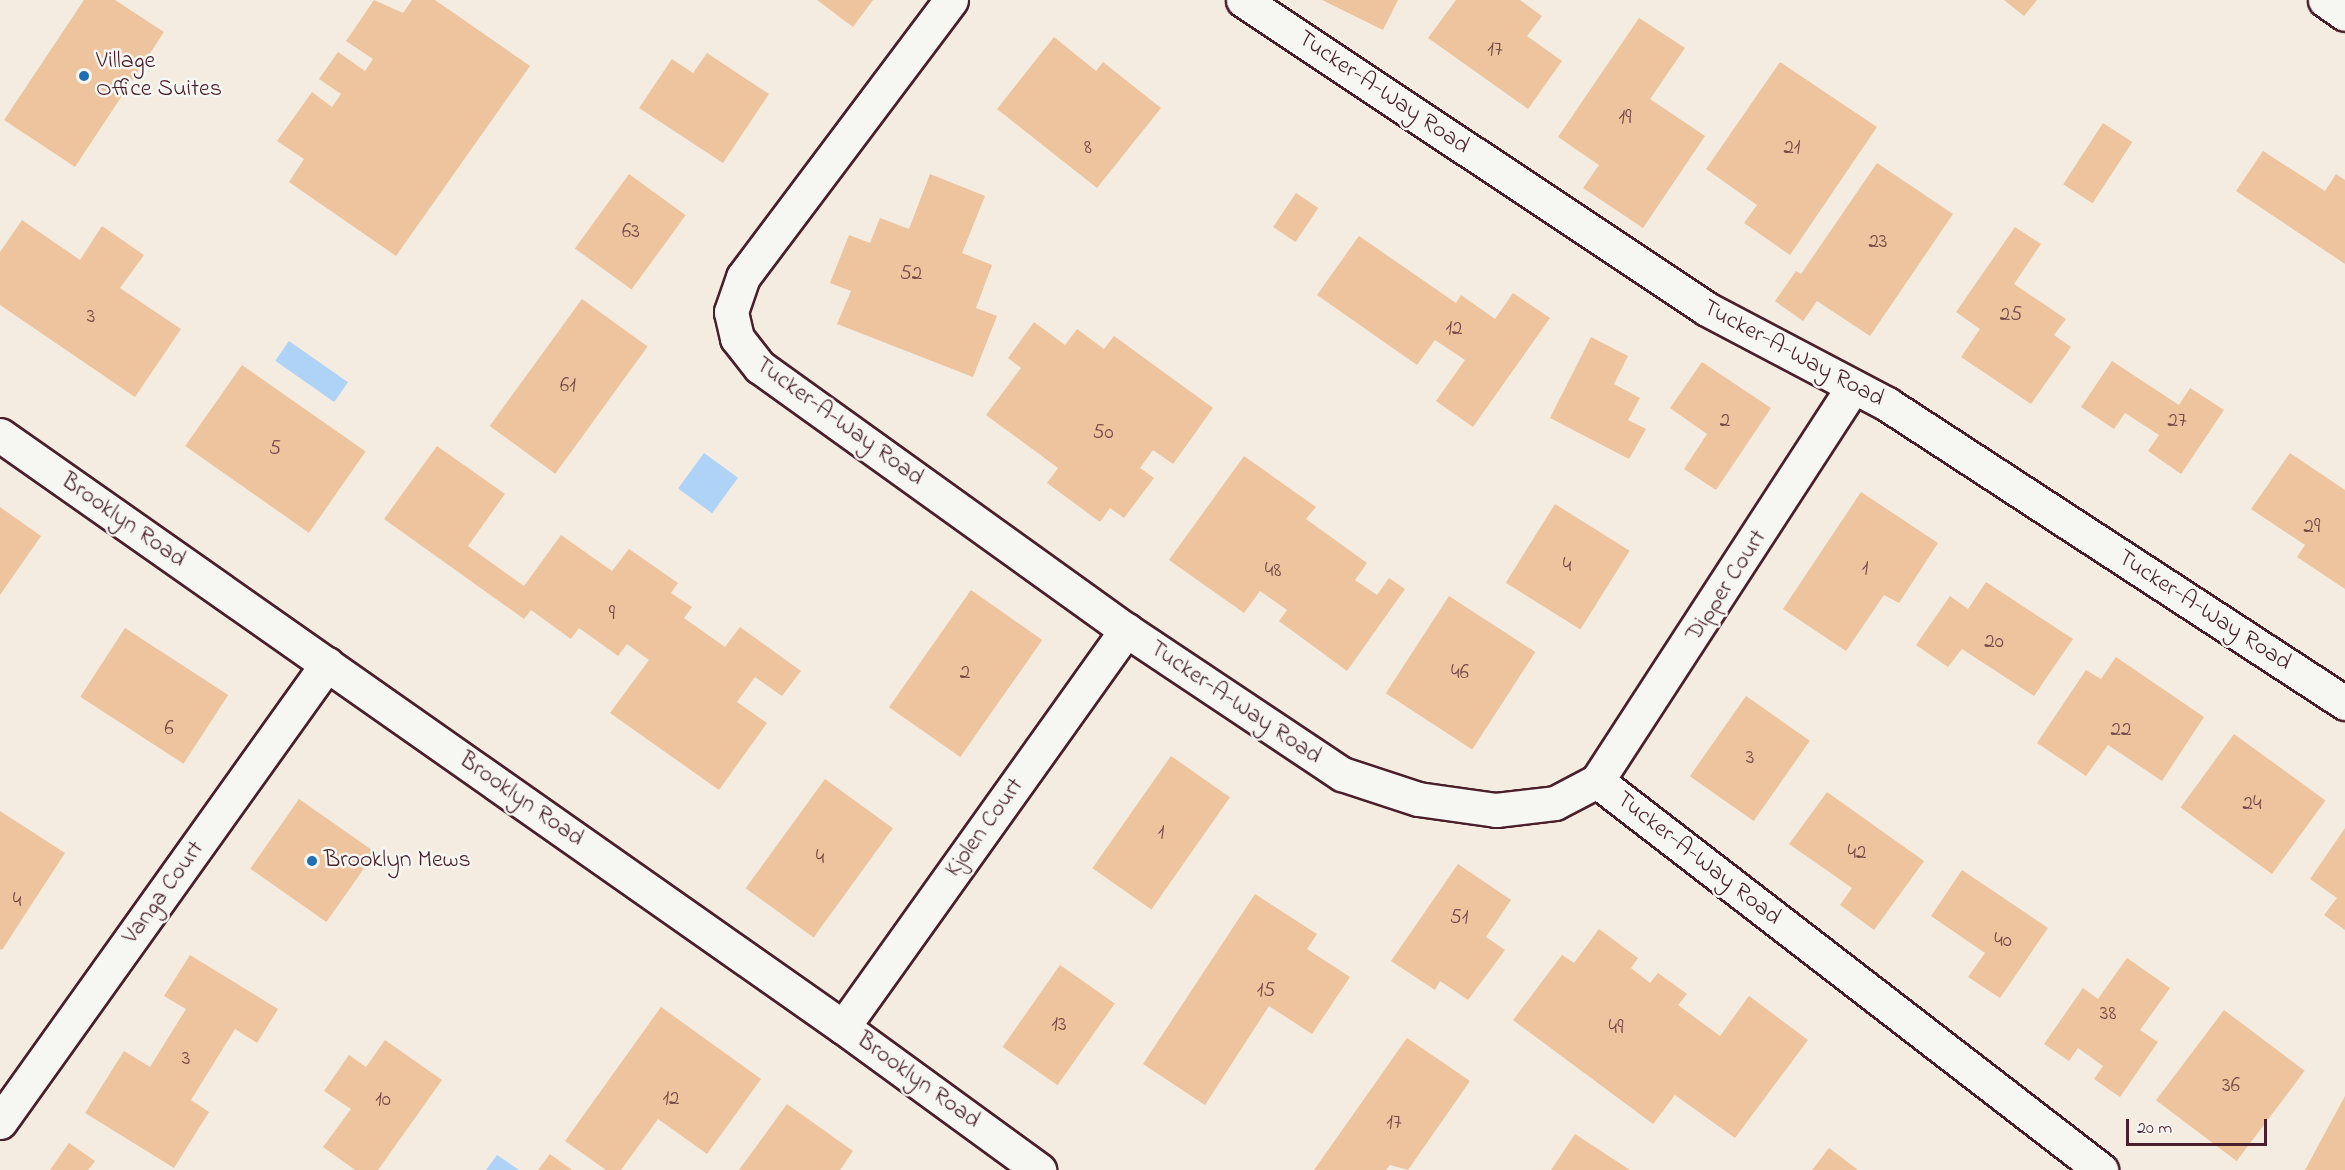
<!DOCTYPE html>
<html>
<head>
<meta charset="utf-8">
<style>
	body { margin:0 }
	#map { position:relative; width:2345px; height:1170px; overflow:hidden; background:#f4ece1; font-family:"Indie Flower",sans-serif }
	div>[style] { position:absolute }
	[style*='--x'] { left:calc(var(--x)*1px); top:calc(var(--y)*1px); width:calc(var(--w)*1px); rotate:calc(var(--a)*1deg) }
	.water>* { inset:0; background:#afd2f7; transform-origin:0 0 }
	.building>* { inset:0; background:#edc49d; transform-origin:0 0 }
	.roads { filter:drop-shadow(2px 0 #4a1f2b) drop-shadow(-2px 0 #4a1f2b) drop-shadow(0 2px #4a1f2b) drop-shadow(0 -2px #4a1f2b) }
	.minor>* { height:33px; margin:-16.5px; padding:0 16.5px; transform-origin:16.5px; border-radius:16.5px; background:#f6f6f2 }
	.dots>* { width:16px; height:16px; translate:-50% -50%; box-sizing:border-box; border:3px solid #f6f6f2; border-radius:50% }
	span { translate:-50% -50%; white-space:nowrap; text-align:center; line-height:1.15; -webkit-text-stroke:5px #f6f6f2; paint-order:stroke }
	.number-label { font-size:21px; color:#734848 }
	.number-label span { -webkit-text-stroke-width:0 }
	.poi-label { font-size:24px; color:#4a1f2b }
	.left { translate:0 -50%; text-align:left }
	.street-label { font-size:24px; color:#4a1f2b }
	.scale { position:absolute; left:2126px; top:1119px; width:141px; height:27px; box-sizing:border-box; border:3px solid #4a1f2b; border-top:0; padding-left:8px; font-size:18px; line-height:21px; white-space:nowrap; color:#4a1f2b; -webkit-text-stroke:4px #f6f6f2; paint-order:stroke }
</style>
</head>
<body>
<div id="map">
	<div class="water">
		<div style="left:289px;top:341px;width:72px;height:24px;rotate:35deg"></div>
		<div style="left:704px;top:453px;width:42px;height:44px;rotate:36deg"></div>
		<div style="clip-path:polygon(497px 1155px,519px 1170px,486px 1170px)"></div>
	</div>
	<div class="building">
		<div style="clip-path:polygon(84px 0,115px 0,164px 32px,75px 167px,4px 120px)"></div>
		<div style="clip-path:polygon(374px 0,403px 13px,412px 0,435px 0,530px 66px,396px 256px,289px 182px,304px 159px,277px 141px,312px 92px,332px 107px,341px 94px,319px 79px,338px 52px,365px 71px,373px 59px,346px 41px)"></div>
		<div style="clip-path:polygon(817px 0,873px 0,853px 27px)"></div>
		<div style="clip-path:polygon(1322px 0,1398px 0,1383px 30px)"></div>
		<div style="clip-path:polygon(1456px 0,1520px 0,1542px 16px,1527px 36px,1562px 61px,1528px 109px,1428px 38px)"></div>
		<div style="clip-path:polygon(2004px 0,2037px 0,2024px 16px)"></div>
		<div style="clip-path:polygon(1639px 18px,1685px 48px,1650px 99px,1705px 136px,1643px 228px,1583px 188px,1599px 165px,1558px 137px)"></div>
		<div style="clip-path:polygon(1054px 37px,1096px 71px,1103px 62px,1161px 108px,1097px 188px,997px 109px)"></div>
		<div style="clip-path:polygon(707px 53px,769px 94px,723px 163px,639px 108px,672px 59px,693px 73px)"></div>
		<div style="clip-path:polygon(1780px 62px,1877px 127px,1790px 255px,1744px 223px,1757px 205px,1706px 169px)"></div>
		<div style="left:2103px;top:123px;width:35px;height:73px;rotate:33deg"></div>
		<div style="clip-path:polygon(2263px 151px,2325px 191px,2336px 174px,2345px 180px,2345px 264px,2236px 191px)"></div>
		<div style="clip-path:polygon(1877px 163px,1953px 214px,1870px 336px,1817px 301px,1803px 321px,1775px 301px,1796px 271px,1801px 274px)"></div>
		<div style="left:629px;top:174px;width:70px;height:92px;rotate:36deg"></div>
		<div style="clip-path:polygon(930px 174px,985px 196px,962px 253px,992px 265px,976px 308px,997px 316px,973px 377px,837px 324px,851px 291px,830px 283px,849px 235px,870px 243px,880px 218px,909px 229px)"></div>
		<div style="left:1296px;top:193px;width:27px;height:41px;rotate:34deg"></div>
		<div style="clip-path:polygon(22px 220px,80px 260px,102px 226px,144px 255px,120px 288px,181px 329px,135px 397px,0 305px,0 252px)"></div>
		<div style="clip-path:polygon(2015px 227px,2041px 244px,2014px 284px,2066px 319px,2054px 335px,2071px 347px,2031px 404px,1961px 357px,1980px 329px,1956px 312px)"></div>
		<div style="clip-path:polygon(1359px 236px,1456px 303px,1461px 295px,1495px 319px,1513px 293px,1550px 318px,1473px 427px,1436px 401px,1465px 360px,1435px 340px,1417px 365px,1317px 295px)"></div>
		<div style="left:582px;top:299px;width:81px;height:157px;rotate:36deg"></div>
		<div style="clip-path:polygon(1034px 322px,1065px 345px,1077px 329px,1104px 349px,1114px 336px,1213px 408px,1173px 464px,1153px 450px,1140px 468px,1154px 478px,1124px 518px,1110px 508px,1100px 522px,1047px 483px,1058px 468px,986px 415px,1021px 368px,1008px 358px)"></div>
		<div style="clip-path:polygon(1591px 337px,1628px 356px,1614px 384px,1640px 398px,1628px 420px,1646px 429px,1629px 459px,1550px 418px)"></div>
		<div style="clip-path:polygon(2112px 361px,2179px 405px,2190px 388px,2224px 410px,2181px 474px,2148px 451px,2159px 435px,2125px 413px,2114px 429px,2081px 407px)"></div>
		<div style="clip-path:polygon(1702px 362px,1771px 408px,1716px 490px,1684px 469px,1707px 434px,1670px 408px)"></div>
		<div style="left:242px;top:365px;width:151px;height:99px;rotate:35deg"></div>
		<div style="clip-path:polygon(437px 446px,505px 494px,468px 546px,524px 586px,561px 535px,612px 571px,629px 549px,678px 583px,671px 593px,692px 607px,684px 618px,725px 647px,740px 627px,801px 671px,782px 696px,755px 677px,737px 702px,767px 723px,719px 790px,610px 713px,649px 660px,627px 644px,618px 656px,579px 628px,571px 639px,531px 610px,524px 619px,384px 519px)"></div>
		<div style="clip-path:polygon(2290px 453px,2345px 490px,2345px 589px,2297px 557px,2305px 545px,2251px 509px)"></div>
		<div style="clip-path:polygon(1244px 456px,1316px 507px,1306px 519px,1367px 563px,1355px 580px,1377px 595px,1389px 578px,1405px 589px,1347px 671px,1279px 621px,1287px 610px,1260px 591px,1244px 613px,1169px 560px)"></div>
		<div style="clip-path:polygon(1861px 492px,1938px 543px,1899px 603px,1884px 595px,1846px 651px,1783px 609px)"></div>
		<div style="left:1555px;top:504px;width:88px;height:93px;rotate:32deg"></div>
		<div style="clip-path:polygon(0 507px,41px 536px,0 595px)"></div>
		<div style="clip-path:polygon(1986px 582px,2073px 639px,2034px 696px,1962px 649px,1948px 667px,1916px 645px,1950px 596px,1968px 609px)"></div>
		<div style="left:971px;top:590px;width:87px;height:143px;rotate:35deg"></div>
		<div style="left:1449px;top:596px;width:103px;height:116px;rotate:33deg"></div>
		<div style="left:125px;top:628px;width:123px;height:82px;rotate:33deg"></div>
		<div style="clip-path:polygon(2116px 657px,2204px 717px,2162px 781px,2108px 745px,2086px 776px,2037px 743px,2086px 670px,2101px 679px)"></div>
		<div style="left:1746px;top:696px;width:78px;height:98px;rotate:35deg"></div>
		<div style="left:2234px;top:734px;width:113px;height:91px;rotate:36deg"></div>
		<div style="left:1171px;top:756px;width:72px;height:137px;rotate:35deg"></div>
		<div style="left:825px;top:779px;width:84px;height:135px;rotate:36deg"></div>
		<div style="clip-path:polygon(1827px 792px,1924px 861px,1874px 930px,1840px 905px,1852px 888px,1789px 844px)"></div>
		<div style="left:299px;top:799px;width:93px;height:85px;rotate:35deg"></div>
		<div style="clip-path:polygon(0 811px,65px 853px,2px 950px,0 949px)"></div>
		<div style="clip-path:polygon(2345px 828px,2345px 930px,2324px 915px,2337px 898px,2310px 879px)"></div>
		<div style="clip-path:polygon(1458px 864px,1511px 900px,1486px 937px,1505px 950px,1468px 1000px,1440px 981px,1435px 990px,1391px 961px)"></div>
		<div style="clip-path:polygon(1962px 870px,2048px 928px,2000px 998px,1968px 977px,1985px 953px,1931px 916px)"></div>
		<div style="clip-path:polygon(1255px 894px,1317px 934px,1307px 949px,1350px 977px,1312px 1034px,1269px 1006px,1205px 1105px,1143px 1064px)"></div>
		<div style="clip-path:polygon(1599px 929px,1638px 958px,1631px 968px,1650px 983px,1658px 973px,1687px 994px,1678px 1005px,1720px 1036px,1749px 996px,1808px 1040px,1735px 1138px,1675px 1095px,1653px 1124px,1513px 1020px,1562px 955px,1574px 963px)"></div>
		<div style="clip-path:polygon(190px 955px,278px 1009px,257px 1043px,235px 1029px,191px 1100px,209px 1112px,174px 1168px,85px 1113px,124px 1051px,150px 1067px,186px 1009px,164px 996px)"></div>
		<div style="clip-path:polygon(2127px 958px,2170px 988px,2140px 1030px,2158px 1042px,2120px 1097px,2094px 1079px,2103px 1066px,2078px 1048px,2069px 1061px,2044px 1044px,2083px 988px,2098px 999px)"></div>
		<div style="left:1060px;top:965px;width:67px;height:100px;rotate:35deg"></div>
		<div style="clip-path:polygon(661px 1007px,761px 1079px,707px 1154px,658px 1119px,621px 1170px,606px 1170px,565px 1141px)"></div>
		<div style="left:2224px;top:1010px;width:101px;height:113px;rotate:37deg"></div>
		<div style="clip-path:polygon(1407px 1038px,1470px 1081px,1408px 1170px,1390px 1165px,1386px 1170px,1314px 1170px)"></div>
		<div style="clip-path:polygon(385px 1040px,442px 1080px,378px 1170px,355px 1170px,323px 1147px,351px 1109px,324px 1091px,349px 1055px,366px 1067px)"></div>
		<div style="clip-path:polygon(2345px 1096px,2345px 1170px,2305px 1170px)"></div>
		<div style="clip-path:polygon(787px 1104px,853px 1151px,840px 1170px,739px 1170px)"></div>
		<div style="clip-path:polygon(1575px 1134px,1630px 1170px,1551px 1170px)"></div>
		<div style="clip-path:polygon(69px 1143px,95px 1161px,88px 1170px,50px 1170px)"></div>
		<div style="clip-path:polygon(1829px 1148px,1858px 1170px,1812px 1170px)"></div>
		<div style="clip-path:polygon(550px 1154px,572px 1170px,538px 1170px)"></div>
	</div>
	<div class="roads">
		<div class="minor">
			<div style="--x:951;--y:0;--w:346;--a:126.9"></div>
			<div style="--x:743;--y:277;--w:37;--a:109"></div>
			<div style="--x:731;--y:312;--w:27;--a:77"></div>
			<div style="--x:737;--y:338;--w:37;--a:52"></div>
			<div style="--x:760;--y:367;--w:451;--a:35.7"></div>
			<div style="--x:1126;--y:630;--w:260;--a:33.7"></div>
			<div style="--x:1342;--y:774;--w:80;--a:18.2"></div>
			<div style="--x:1418;--y:799;--w:79;--a:8"></div>
			<div style="--x:1496;--y:810;--w:59;--a:-6.8"></div>
			<div style="--x:1555;--y:803;--w:47;--a:-27.6"></div>
			<div style="--x:1597;--y:781;--w:470;--a:-57"></div>
			<div style="--x:1243;--y:0;--w:557;--a:33.66"></div>
			<div style="--x:1707;--y:309;--w:204;--a:27.8"></div>
			<div style="--x:1887;--y:404;--w:547;--a:33.14"></div>
			<div style="--x:2325;--y:0;--w:24;--a:35"></div>
			<div style="--x:0;--y:435;--w:1030;--a:35.08"></div>
			<div style="--x:843;--y:1027;--w:243;--a:36.1"></div>
			<div style="--x:1597;--y:781;--w:637;--a:37.66"></div>
			<div style="--x:843;--y:1027;--w:488;--a:-54.5"></div>
			<div style="--x:0;--y:1122;--w:563;--a:-54.47"></div>
		</div>
	</div>
	<div class="dots">
		<div style="left:84px;top:76px;background:#1f6fb2"></div>
		<div style="left:312px;top:861px;background:#1f6fb2"></div>
	</div>
	<div class="number-label">
		<span style="left:1495px;top:50px">17</span>
		<span style="left:1625px;top:118px">19</span>
		<span style="left:1088px;top:148px">8</span>
		<span style="left:1792px;top:148px">21</span>
		<span style="left:631px;top:232px">63</span>
		<span style="left:1878px;top:242px">23</span>
		<span style="left:911px;top:274px">52</span>
		<span style="left:2011px;top:315px">25</span>
		<span style="left:91px;top:317px">3</span>
		<span style="left:1454px;top:329px">12</span>
		<span style="left:568px;top:386px">61</span>
		<span style="left:1725px;top:421px">2</span>
		<span style="left:2177px;top:421px">27</span>
		<span style="left:1103px;top:433px">50</span>
		<span style="left:275px;top:449px">5</span>
		<span style="left:2312px;top:527px">29</span>
		<span style="left:1567px;top:566px">4</span>
		<span style="left:1865px;top:569px">1</span>
		<span style="left:1273px;top:571px">48</span>
		<span style="left:612px;top:614px">9</span>
		<span style="left:1994px;top:642px">20</span>
		<span style="left:965px;top:673px">2</span>
		<span style="left:1460px;top:673px">46</span>
		<span style="left:169px;top:729px">6</span>
		<span style="left:2121px;top:730px">22</span>
		<span style="left:1750px;top:758px">3</span>
		<span style="left:2252px;top:804px">24</span>
		<span style="left:1161px;top:833px">1</span>
		<span style="left:1857px;top:853px">42</span>
		<span style="left:820px;top:858px">4</span>
		<span style="left:17px;top:901px">4</span>
		<span style="left:1459px;top:918px">51</span>
		<span style="left:2003px;top:941px">40</span>
		<span style="left:1266px;top:991px">15</span>
		<span style="left:2108px;top:1014px">38</span>
		<span style="left:1059px;top:1025px">13</span>
		<span style="left:1616px;top:1028px">49</span>
		<span style="left:186px;top:1059px">3</span>
		<span style="left:2231px;top:1086px">36</span>
		<span style="left:671px;top:1099px">12</span>
		<span style="left:383px;top:1100px">10</span>
		<span style="left:1394px;top:1123px">17</span>
	</div>
	<div class="poi-label">
		<span class="left" style="left:96px;top:76px">Village<br>Office Suites</span>
		<span class="left" style="left:324px;top:861px">Brooklyn Mews</span>
	</div>
	<div class="street-label">
		<span style="left:1383px;top:93px;rotate:34deg">Tucker-A-Way Road</span>
		<span style="left:1793px;top:354px;rotate:28deg">Tucker-A-Way Road</span>
		<span style="left:839px;top:422px;rotate:36deg">Tucker-A-Way Road</span>
		<span style="left:123px;top:521px;rotate:35deg">Brooklyn Road</span>
		<span style="left:1727px;top:586px;rotate:-57deg">Dipper Court</span>
		<span style="left:2204px;top:611px;rotate:33deg">Tucker-A-Way Road</span>
		<span style="left:1235px;top:703px;rotate:34deg">Tucker-A-Way Road</span>
		<span style="left:521px;top:800px;rotate:35deg">Brooklyn Road</span>
		<span style="left:985px;top:828px;rotate:-54deg">Kjolen Court</span>
		<span style="left:1698px;top:859px;rotate:38deg">Tucker-A-Way Road</span>
		<span style="left:164px;top:893px;rotate:-54deg">Vanga Court</span>
		<span style="left:918px;top:1081px;rotate:36deg">Brooklyn Road</span>
	</div>
	<div class="scale">20 m</div>
</div>
</body>
</html>
